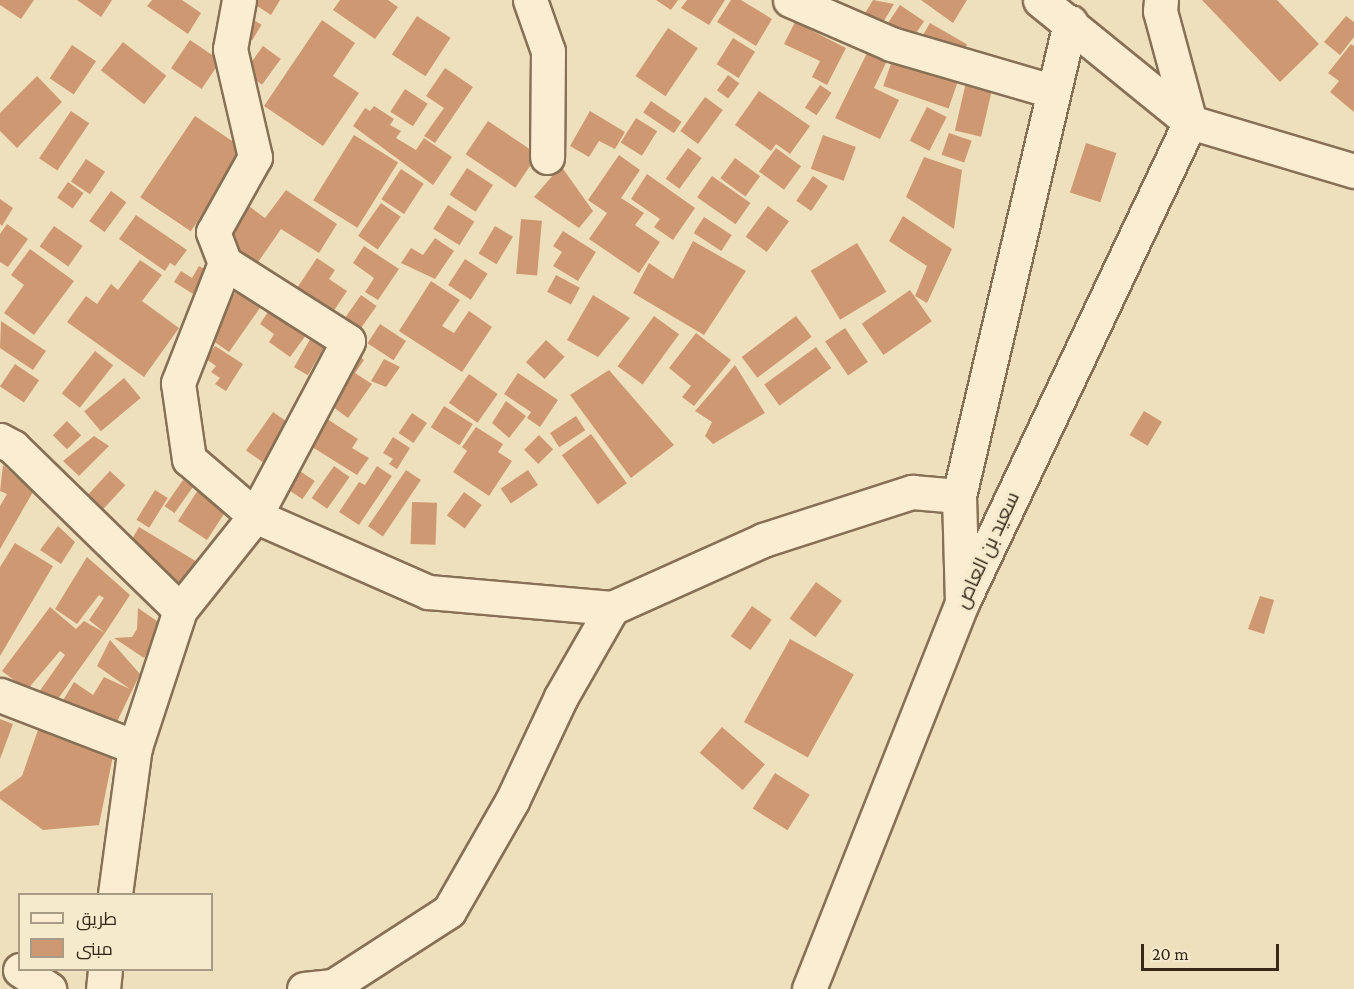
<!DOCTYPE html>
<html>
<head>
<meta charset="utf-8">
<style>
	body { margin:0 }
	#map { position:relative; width:1354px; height:989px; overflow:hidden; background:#efe0bd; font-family:"Crimson Pro",Cairo,serif }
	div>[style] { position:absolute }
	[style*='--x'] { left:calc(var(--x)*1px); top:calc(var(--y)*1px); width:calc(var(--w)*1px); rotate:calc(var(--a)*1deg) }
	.building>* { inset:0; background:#ce9972; transform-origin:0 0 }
	.roads { filter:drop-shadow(2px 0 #877056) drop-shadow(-2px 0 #877056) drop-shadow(0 2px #877056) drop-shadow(0 -2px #877056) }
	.street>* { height:33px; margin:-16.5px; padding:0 16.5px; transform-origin:16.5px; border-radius:16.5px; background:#faedd1 }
	.secondary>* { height:33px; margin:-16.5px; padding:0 16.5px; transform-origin:16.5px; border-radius:16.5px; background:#faedd1 }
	span { translate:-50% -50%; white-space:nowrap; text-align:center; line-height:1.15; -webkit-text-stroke:6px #f6eacd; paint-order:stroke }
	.street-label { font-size:20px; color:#36281b }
	.legend { position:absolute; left:18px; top:893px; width:195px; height:78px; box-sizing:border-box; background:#f6eacd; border:2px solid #a99c86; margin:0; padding:8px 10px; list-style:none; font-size:18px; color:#36281b }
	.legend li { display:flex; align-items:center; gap:12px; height:30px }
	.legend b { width:30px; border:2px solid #a99c86 }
	.scale { position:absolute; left:1141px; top:944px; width:138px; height:27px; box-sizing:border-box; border:3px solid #36281b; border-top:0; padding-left:8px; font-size:18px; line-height:21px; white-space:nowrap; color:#36281b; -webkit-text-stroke:4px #f6eacd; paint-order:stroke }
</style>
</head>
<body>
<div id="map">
	<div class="building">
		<div style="clip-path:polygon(0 0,34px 0,21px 19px,0 5px)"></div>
		<div style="clip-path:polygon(77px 0,112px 0,101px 17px)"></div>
		<div style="clip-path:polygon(152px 0,182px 0,201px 13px,188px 34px,147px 6px)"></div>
		<div style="clip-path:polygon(248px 0,280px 0,271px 15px)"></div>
		<div style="clip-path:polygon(340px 0,388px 0,398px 7px,375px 39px,333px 10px)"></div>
		<div style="clip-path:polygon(656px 0,678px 0,671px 10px)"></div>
		<div style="clip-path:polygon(687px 0,725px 0,709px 25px,681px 8px)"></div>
		<div style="clip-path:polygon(731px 0,741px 0,772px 19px,756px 46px,717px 22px)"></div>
		<div style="clip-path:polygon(873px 0,894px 4px,878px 31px,861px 20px)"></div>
		<div style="clip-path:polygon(921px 0,967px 0,953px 23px)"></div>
		<div style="clip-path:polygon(1202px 0,1277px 0,1319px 44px,1280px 82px)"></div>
		<div style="left:900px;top:5px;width:29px;height:29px;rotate:34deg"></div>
		<div style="left:247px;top:16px;width:17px;height:18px;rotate:31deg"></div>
		<div style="left:417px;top:16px;width:40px;height:46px;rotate:33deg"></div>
		<div style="clip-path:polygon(1346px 16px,1354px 22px,1354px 37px,1340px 55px,1324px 42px)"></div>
		<div style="clip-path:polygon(322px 20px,355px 43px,333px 76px,359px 93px,323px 146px,264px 106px)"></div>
		<div style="clip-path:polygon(795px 22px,846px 48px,827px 85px,812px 77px,820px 61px,784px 44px)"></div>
		<div style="left:930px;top:23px;width:43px;height:20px;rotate:30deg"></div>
		<div style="left:668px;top:28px;width:36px;height:58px;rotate:34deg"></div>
		<div style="left:733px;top:38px;width:26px;height:31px;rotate:32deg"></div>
		<div style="left:190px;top:40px;width:37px;height:34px;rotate:34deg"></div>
		<div style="left:123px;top:42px;width:55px;height:36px;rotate:38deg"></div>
		<div style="clip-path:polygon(1351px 44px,1354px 46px,1354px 112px,1330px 92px,1339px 81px,1328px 73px)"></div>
		<div style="left:72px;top:45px;width:29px;height:40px;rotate:34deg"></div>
		<div style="left:263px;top:46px;width:22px;height:32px;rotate:36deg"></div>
		<div style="left:895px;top:52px;width:69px;height:36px;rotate:19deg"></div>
		<div style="clip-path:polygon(867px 53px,886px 63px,874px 88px,899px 100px,880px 139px,835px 118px)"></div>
		<div style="clip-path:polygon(445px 68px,473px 87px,435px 143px,424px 136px,444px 108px,426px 96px)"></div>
		<div style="left:728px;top:75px;width:14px;height:19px;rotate:36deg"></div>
		<div style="clip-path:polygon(37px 76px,62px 102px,17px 148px,0 131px,0 113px)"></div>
		<div style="left:967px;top:78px;width:27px;height:54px;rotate:13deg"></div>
		<div style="left:820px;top:85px;width:14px;height:27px;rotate:34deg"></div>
		<div style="left:405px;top:89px;width:27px;height:27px;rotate:33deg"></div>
		<div style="clip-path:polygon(759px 91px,810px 126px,790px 154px,776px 144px,771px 151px,735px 125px)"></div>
		<div style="left:705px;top:97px;width:22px;height:42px;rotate:36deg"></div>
		<div style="left:651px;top:101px;width:37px;height:14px;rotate:34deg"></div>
		<div style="clip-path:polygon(374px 106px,394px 119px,390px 125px,401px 131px,396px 138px,416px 150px,424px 138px,452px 157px,433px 185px,353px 126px,365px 108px,370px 111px)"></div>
		<div style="left:927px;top:107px;width:22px;height:38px;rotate:27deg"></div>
		<div style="left:71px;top:111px;width:22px;height:57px;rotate:34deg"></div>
		<div style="clip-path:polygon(590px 111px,625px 132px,615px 149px,599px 141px,589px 157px,570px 146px)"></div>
		<div style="left:195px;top:116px;width:61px;height:98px;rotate:34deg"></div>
		<div style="left:636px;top:118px;width:25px;height:29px;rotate:32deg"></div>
		<div style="left:488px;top:121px;width:60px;height:40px;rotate:34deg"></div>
		<div style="left:949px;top:133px;width:24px;height:23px;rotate:19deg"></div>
		<div style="left:354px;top:135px;width:52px;height:77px;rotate:32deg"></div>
		<div style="left:823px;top:135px;width:35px;height:36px;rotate:20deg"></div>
		<div style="left:1086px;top:143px;width:32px;height:52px;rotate:18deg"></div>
		<div style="left:688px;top:148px;width:17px;height:38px;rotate:36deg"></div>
		<div style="left:776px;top:148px;width:31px;height:29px;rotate:36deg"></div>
		<div style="clip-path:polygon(619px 155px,640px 170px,621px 198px,644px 213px,635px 225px,660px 242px,639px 273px,589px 239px,607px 213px,588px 200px)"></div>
		<div style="clip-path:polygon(924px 157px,962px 170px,954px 229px,906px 197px)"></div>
		<div style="left:735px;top:158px;width:31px;height:25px;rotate:36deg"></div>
		<div style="left:86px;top:159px;width:23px;height:27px;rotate:34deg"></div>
		<div style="clip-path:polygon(561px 166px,593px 211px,579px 228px,534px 197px)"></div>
		<div style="left:467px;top:168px;width:31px;height:32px;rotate:33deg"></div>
		<div style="left:401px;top:169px;width:27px;height:36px;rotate:33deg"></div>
		<div style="clip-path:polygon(647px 174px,695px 208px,673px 240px,654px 227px,660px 219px,631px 199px)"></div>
		<div style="left:712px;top:176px;width:47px;height:26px;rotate:35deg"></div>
		<div style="left:813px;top:176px;width:18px;height:30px;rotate:34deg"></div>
		<div style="left:68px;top:182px;width:19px;height:19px;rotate:35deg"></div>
		<div style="clip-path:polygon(286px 190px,337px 224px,319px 253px,281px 229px,252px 271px,223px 238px,246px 204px,265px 218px)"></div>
		<div style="left:111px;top:191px;width:19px;height:37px;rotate:36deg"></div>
		<div style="clip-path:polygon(0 199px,13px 208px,2px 226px,0 224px)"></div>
		<div style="left:381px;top:203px;width:24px;height:40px;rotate:35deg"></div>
		<div style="left:448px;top:205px;width:31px;height:28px;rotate:32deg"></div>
		<div style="left:768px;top:206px;width:26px;height:38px;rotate:36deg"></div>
		<div style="clip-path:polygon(136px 215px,187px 250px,175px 266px,170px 263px,165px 271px,119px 239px)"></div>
		<div style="clip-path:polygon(903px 216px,952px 249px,927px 303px,915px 296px,927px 266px,889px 241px)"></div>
		<div style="left:704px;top:217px;width:33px;height:19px;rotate:33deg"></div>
		<div style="left:521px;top:219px;width:21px;height:55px;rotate:5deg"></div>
		<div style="clip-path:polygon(7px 224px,28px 239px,8px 267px,0 262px,0 234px)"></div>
		<div style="left:54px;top:226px;width:35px;height:25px;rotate:35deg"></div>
		<div style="left:495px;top:226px;width:21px;height:32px;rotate:31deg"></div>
		<div style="clip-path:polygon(563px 231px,596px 252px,578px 281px,553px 266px,562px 252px,553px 246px)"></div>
		<div style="clip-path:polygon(435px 238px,454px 251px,435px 279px,401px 263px,411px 248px,423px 255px)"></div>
		<div style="clip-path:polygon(693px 241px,746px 271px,704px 335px,633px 293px,649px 263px,673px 279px)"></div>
		<div style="left:857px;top:243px;width:57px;height:54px;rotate:59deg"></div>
		<div style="clip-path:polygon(364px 246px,399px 269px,378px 300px,365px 292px,374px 278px,353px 263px)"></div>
		<div style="clip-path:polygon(30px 249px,74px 281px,34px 335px,4px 313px,24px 285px,11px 275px)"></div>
		<div style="clip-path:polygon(317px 258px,335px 270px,329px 279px,347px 291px,329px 318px,293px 294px)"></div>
		<div style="left:465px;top:259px;width:27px;height:31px;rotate:33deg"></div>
		<div style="clip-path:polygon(140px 260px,162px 275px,142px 301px,179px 328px,144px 377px,67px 322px,86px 296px,97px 304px,111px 284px,118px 290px)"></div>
		<div style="clip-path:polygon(199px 266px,208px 271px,193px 294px,174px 282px,181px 271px,192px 278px)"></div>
		<div style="left:556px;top:275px;width:27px;height:19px;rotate:28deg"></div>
		<div style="clip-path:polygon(431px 281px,460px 300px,442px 326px,454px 333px,469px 311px,492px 327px,462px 372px,399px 331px)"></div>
		<div style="left:242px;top:283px;width:29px;height:64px;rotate:35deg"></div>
		<div style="left:910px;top:290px;width:38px;height:59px;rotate:55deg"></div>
		<div style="left:361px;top:295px;width:19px;height:32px;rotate:35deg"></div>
		<div style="clip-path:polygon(593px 295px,630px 318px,598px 357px,567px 340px)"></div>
		<div style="clip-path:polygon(272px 306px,309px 331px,290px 357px,269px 342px,274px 334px,260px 324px)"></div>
		<div style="left:654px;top:316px;width:31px;height:62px;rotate:36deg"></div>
		<div style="left:796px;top:316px;width:26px;height:68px;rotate:53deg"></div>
		<div style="clip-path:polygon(1px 321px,46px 351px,33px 370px,0 348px)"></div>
		<div style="left:380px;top:324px;width:31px;height:23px;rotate:33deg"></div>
		<div style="left:845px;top:328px;width:41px;height:24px;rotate:56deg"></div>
		<div style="clip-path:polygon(696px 333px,731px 360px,694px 406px,682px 397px,691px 386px,669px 368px)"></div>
		<div style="left:312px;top:336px;width:16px;height:36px;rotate:30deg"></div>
		<div style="left:546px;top:340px;width:25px;height:30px;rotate:42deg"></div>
		<div style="clip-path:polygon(215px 346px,243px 364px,226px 391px,215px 384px,220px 378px,211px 372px,216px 366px,206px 359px)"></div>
		<div style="left:816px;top:347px;width:26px;height:64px;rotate:54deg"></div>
		<div style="left:95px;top:351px;width:23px;height:54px;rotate:38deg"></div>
		<div style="clip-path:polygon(352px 351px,364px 360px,355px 373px,372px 384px,348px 418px,321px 398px)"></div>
		<div style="clip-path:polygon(384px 359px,400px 367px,386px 387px,371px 381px)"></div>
		<div style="left:15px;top:364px;width:29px;height:27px;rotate:34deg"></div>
		<div style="clip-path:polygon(735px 365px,765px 413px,713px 444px,705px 436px,712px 422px,695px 411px)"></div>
		<div style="clip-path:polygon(609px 370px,674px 445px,631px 478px,570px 395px)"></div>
		<div style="clip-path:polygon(518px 373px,558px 400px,540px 427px,527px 418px,531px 412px,504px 394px)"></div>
		<div style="left:469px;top:374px;width:35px;height:35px;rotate:35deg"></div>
		<div style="left:124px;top:378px;width:26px;height:52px;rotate:50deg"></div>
		<div style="clip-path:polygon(506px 401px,526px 416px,509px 438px,492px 423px)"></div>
		<div style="left:444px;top:406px;width:34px;height:25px;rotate:32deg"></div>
		<div style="left:1144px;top:411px;width:21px;height:28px;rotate:31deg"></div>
		<div style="left:273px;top:412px;width:21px;height:47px;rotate:35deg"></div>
		<div style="clip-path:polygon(318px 413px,358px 439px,352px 448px,369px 458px,357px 475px,301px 440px)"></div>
		<div style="left:412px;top:413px;width:18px;height:24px;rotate:34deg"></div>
		<div style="left:576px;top:416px;width:17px;height:31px;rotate:57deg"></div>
		<div style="left:67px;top:421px;width:20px;height:20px;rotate:45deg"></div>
		<div style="clip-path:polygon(476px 427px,503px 444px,498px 452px,512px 461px,489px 496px,453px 472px,467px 451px,462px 447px)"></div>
		<div style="left:591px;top:434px;width:61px;height:36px;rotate:54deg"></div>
		<div style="left:539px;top:435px;width:20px;height:21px;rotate:45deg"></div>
		<div style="clip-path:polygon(94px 436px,109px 446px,79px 476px,63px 461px)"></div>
		<div style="clip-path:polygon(393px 437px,410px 448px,397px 469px,389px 464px,393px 459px,383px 453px)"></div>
		<div style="clip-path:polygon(3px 465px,33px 492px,0 549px,0 506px,7px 494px,0 491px)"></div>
		<div style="left:334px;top:466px;width:19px;height:39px;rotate:35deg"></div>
		<div style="clip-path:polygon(377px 466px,392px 476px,359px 525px,339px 512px,359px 482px,365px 485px)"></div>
		<div style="left:294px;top:467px;width:25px;height:22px;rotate:34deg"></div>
		<div style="left:406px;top:470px;width:18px;height:68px;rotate:34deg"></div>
		<div style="left:528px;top:470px;width:18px;height:33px;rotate:56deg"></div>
		<div style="left:110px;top:471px;width:21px;height:40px;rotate:43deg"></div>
		<div style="left:183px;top:480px;width:12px;height:32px;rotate:35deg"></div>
		<div style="left:155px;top:490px;width:15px;height:35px;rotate:32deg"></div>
		<div style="clip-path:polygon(198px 490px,224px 514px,207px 540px,178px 521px)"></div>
		<div style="left:464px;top:492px;width:22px;height:29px;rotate:36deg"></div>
		<div style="left:412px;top:502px;width:25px;height:42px;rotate:2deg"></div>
		<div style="clip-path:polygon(58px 526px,75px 542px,61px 564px,40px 550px)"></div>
		<div style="clip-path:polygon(139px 527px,199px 563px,175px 597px,128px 546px)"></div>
		<div style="clip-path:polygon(15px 543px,53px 566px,0 656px,0 567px)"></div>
		<div style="clip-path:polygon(87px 557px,130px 595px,105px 633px,55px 703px,39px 692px,65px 655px,60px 651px,27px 690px,2px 671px,50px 607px,76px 629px,84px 621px,105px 633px,89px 620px,104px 598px,99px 595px,77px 624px,55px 609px)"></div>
		<div style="left:816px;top:582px;width:32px;height:45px;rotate:36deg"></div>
		<div style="clip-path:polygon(1260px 596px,1274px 600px,1264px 634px,1248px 629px)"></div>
		<div style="left:752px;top:606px;width:24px;height:37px;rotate:35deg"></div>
		<div style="clip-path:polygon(138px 608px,164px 626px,144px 658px,114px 638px,132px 637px,137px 629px)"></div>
		<div style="left:790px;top:639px;width:73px;height:95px;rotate:29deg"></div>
		<div style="clip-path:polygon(110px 640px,140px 674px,113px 730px,59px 707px,74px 682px,93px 695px,104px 677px,130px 689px,97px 666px)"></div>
		<div style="clip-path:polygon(0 719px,13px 724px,0 759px)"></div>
		<div style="clip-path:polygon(39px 727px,113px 756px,99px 825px,43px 830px,0 799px,0 792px,22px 776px)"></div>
		<div style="left:722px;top:727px;width:57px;height:34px;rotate:41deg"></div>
		<div style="left:775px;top:773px;width:41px;height:42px;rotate:32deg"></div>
	</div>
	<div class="roads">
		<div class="street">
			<div style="--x:239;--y:0;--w:50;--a:100.4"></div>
			<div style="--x:230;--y:49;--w:111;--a:77"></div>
			<div style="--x:255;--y:157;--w:86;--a:119.2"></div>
			<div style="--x:213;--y:232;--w:33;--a:69"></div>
			<div style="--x:225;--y:263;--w:129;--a:111.4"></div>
			<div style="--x:178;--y:383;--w:77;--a:81.8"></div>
			<div style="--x:189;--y:459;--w:87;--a:40.8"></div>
			<div style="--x:255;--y:516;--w:189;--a:23.7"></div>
			<div style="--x:428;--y:592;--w:185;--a:5"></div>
			<div style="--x:530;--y:0;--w:54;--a:70.6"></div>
			<div style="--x:548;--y:51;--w:106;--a:90.5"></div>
			<div style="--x:790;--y:0;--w:110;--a:23.5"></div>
			<div style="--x:891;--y:44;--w:168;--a:16.3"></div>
			<div style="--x:1161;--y:0;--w:11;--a:95"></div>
			<div style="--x:1160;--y:11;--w:115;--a:74.9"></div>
			<div style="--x:0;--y:440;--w:15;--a:28"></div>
			<div style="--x:13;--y:447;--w:233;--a:44.3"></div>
			<div style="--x:962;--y:603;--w:107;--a:-91.6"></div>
			<div style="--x:959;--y:496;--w:487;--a:-76.8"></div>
			<div style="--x:0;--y:695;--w:145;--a:21.1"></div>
			<div style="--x:115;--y:894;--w:148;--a:-82.3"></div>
			<div style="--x:135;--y:747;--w:144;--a:-71.8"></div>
			<div style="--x:180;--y:610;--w:120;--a:-51.4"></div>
			<div style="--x:255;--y:516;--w:198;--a:-62"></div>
			<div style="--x:348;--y:341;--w:146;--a:-147.6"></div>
			<div style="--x:20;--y:970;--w:35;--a:33"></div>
			<div style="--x:103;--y:989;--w:19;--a:-84"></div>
			<div style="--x:304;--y:989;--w:29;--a:-6"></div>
			<div style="--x:333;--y:986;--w:138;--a:-32.9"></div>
			<div style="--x:449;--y:911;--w:127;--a:-60.2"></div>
			<div style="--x:512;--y:801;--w:115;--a:-64.8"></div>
			<div style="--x:561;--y:697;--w:103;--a:-60.2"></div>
			<div style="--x:612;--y:608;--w:166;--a:-24.2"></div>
			<div style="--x:763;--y:540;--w:157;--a:-17.9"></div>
			<div style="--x:912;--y:492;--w:47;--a:4.9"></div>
		</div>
		<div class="secondary">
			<div style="--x:1040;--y:0;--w:193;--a:39.1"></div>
			<div style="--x:1190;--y:122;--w:171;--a:16.6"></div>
			<div style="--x:809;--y:989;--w:415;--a:-68.4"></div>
			<div style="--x:962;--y:603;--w:532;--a:-64.64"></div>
		</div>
	</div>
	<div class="street-label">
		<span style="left:987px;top:550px;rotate:-65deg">سعيد بن العاص</span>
	</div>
	<ul class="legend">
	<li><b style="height:8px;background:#faedd1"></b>طريق</li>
	<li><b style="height:16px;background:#ce9972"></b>مبنى</li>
	</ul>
	<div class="scale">20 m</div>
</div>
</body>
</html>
